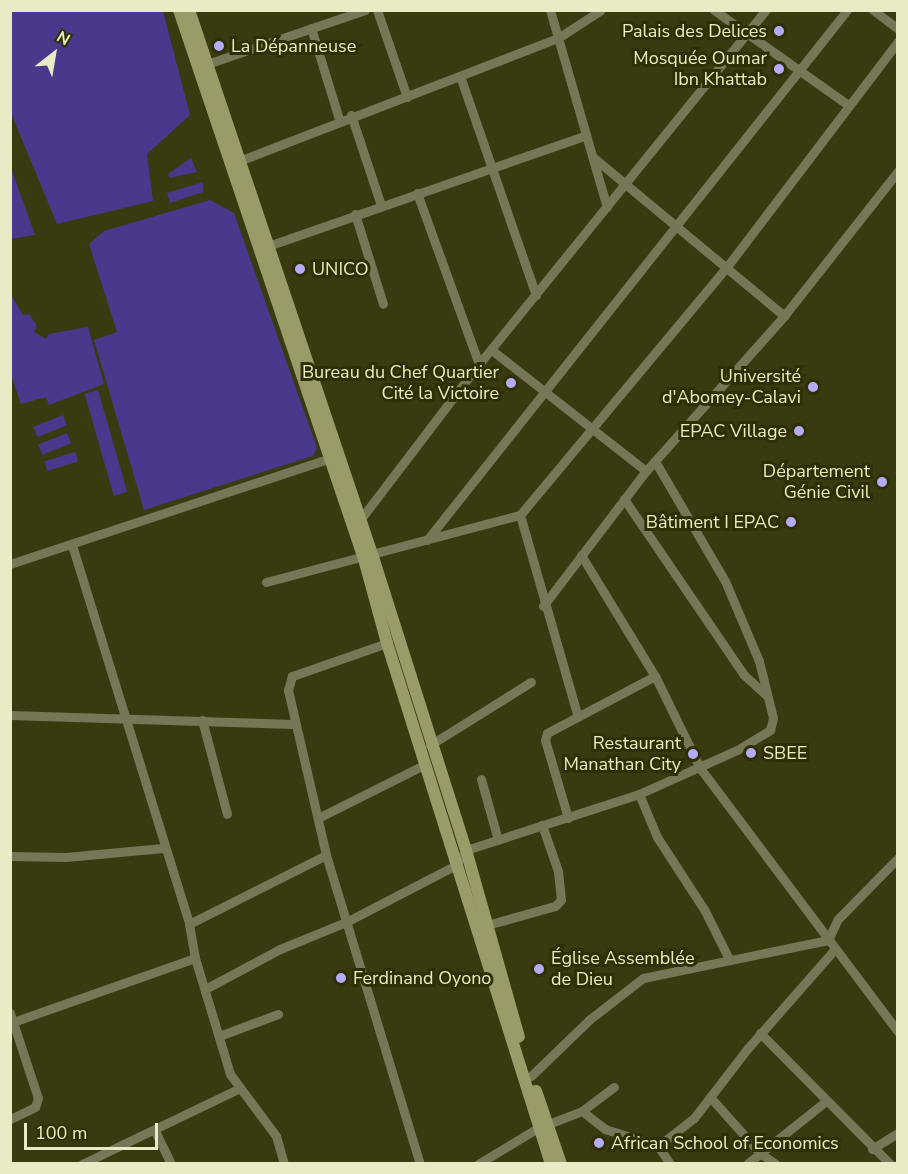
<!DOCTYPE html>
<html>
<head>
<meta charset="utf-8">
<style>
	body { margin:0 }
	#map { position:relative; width:908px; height:1174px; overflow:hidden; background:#3a3a10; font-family:"Nunito Sans",sans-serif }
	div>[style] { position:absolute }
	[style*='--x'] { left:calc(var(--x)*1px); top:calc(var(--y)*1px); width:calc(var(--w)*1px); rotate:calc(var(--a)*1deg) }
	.green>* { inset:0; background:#49388b; transform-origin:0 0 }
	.minor>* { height:9px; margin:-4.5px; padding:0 4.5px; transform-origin:4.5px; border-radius:4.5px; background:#777758 }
	.secondary>* { height:12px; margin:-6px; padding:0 6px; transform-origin:6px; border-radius:6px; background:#9a9b69 }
	.dots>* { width:16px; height:16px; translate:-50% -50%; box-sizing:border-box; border:3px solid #302f04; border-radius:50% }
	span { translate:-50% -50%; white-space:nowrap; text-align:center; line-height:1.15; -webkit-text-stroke:6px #302f04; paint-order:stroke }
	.poi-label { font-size:18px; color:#eaebc4 }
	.right { translate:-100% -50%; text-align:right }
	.left { translate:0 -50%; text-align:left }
	.frame { position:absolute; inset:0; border:12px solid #eaebc4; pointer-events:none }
	.north { position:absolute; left:24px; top:24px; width:60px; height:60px; -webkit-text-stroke:4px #302f04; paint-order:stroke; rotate:31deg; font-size:16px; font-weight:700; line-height:24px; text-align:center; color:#eaebc4 }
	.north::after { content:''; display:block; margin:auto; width:21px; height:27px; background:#eaebc4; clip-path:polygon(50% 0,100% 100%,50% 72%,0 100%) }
	.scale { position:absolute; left:24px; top:1123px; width:134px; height:27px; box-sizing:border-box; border:3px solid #eaebc4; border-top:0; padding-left:8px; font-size:18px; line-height:21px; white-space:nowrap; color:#eaebc4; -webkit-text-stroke:4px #302f04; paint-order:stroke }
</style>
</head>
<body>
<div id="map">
	<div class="green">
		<div style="clip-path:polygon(10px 11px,163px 11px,190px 115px,147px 154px,153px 201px,57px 224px,11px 113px)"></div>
		<div style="clip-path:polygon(191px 158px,197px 172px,170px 178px,168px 174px)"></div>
		<div style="clip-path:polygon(11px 168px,35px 235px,11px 239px)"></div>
		<div style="clip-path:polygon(203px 182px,203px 192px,170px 203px,167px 193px)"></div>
		<div style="clip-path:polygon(210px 200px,234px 213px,317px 448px,313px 456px,144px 510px,94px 340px,117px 332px,89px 244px,104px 231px)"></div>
		<div style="clip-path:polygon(10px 293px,23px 315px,29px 314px,37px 326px,34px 332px,46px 339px,49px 334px,88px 327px,104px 384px,49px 405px,46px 397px,21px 404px,11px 375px)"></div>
		<div style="left:98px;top:390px;width:106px;height:14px;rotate:74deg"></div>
		<div style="left:63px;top:415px;width:11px;height:32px;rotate:68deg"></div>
		<div style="left:67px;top:433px;width:11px;height:31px;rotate:68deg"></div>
		<div style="left:75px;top:452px;width:10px;height:32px;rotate:73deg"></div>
	</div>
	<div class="minor">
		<div style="--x:377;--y:10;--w:92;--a:71"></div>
		<div style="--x:550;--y:10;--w:205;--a:73.9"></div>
		<div style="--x:714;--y:10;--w:164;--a:35.3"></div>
		<div style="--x:873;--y:10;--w:31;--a:37"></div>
		<div style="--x:311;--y:28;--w:95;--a:72.9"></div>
		<div style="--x:207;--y:64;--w:167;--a:-18.9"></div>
		<div style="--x:460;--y:76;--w:232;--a:70.9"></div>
		<div style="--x:351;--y:115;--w:95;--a:71.6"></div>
		<div style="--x:594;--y:158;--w:247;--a:39.7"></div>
		<div style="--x:239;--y:161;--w:342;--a:-21.1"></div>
		<div style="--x:558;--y:38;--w:51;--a:-33.1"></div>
		<div style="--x:417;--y:193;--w:182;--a:70.1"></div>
		<div style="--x:355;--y:214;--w:94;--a:72.7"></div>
		<div style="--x:268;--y:246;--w:337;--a:-19.2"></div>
		<div style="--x:493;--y:351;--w:194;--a:38.1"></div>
		<div style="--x:624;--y:499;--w:213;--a:55.7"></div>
		<div style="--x:744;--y:675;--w:30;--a:42"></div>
		<div style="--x:520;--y:515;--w:207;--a:74"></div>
		<div style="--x:360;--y:520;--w:196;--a:-52.7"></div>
		<div style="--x:479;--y:364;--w:456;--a:-51"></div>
		<div style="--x:427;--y:540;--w:676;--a:-51.6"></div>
		<div style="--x:72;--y:545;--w:397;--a:72.8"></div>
		<div style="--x:189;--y:924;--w:35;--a:80"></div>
		<div style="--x:195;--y:958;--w:121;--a:73.2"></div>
		<div style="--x:230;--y:1074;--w:77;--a:53.4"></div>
		<div style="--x:276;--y:1136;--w:29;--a:74"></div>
		<div style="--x:581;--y:555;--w:142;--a:58.6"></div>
		<div style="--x:655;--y:676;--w:102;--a:63.9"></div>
		<div style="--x:700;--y:768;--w:330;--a:53.1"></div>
		<div style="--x:10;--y:564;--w:341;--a:-18.3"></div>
		<div style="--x:266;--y:582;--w:263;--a:-14.8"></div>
		<div style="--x:520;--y:515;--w:322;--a:-50.2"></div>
		<div style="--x:726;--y:268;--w:285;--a:-52.8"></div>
		<div style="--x:543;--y:606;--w:170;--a:-52.7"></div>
		<div style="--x:646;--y:471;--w:208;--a:-48.3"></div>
		<div style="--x:784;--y:316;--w:184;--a:-51.8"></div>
		<div style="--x:387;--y:643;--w:101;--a:160.8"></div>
		<div style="--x:292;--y:676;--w:15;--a:106"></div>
		<div style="--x:288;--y:690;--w:169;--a:77"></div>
		<div style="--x:326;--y:855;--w:323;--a:73.1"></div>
		<div style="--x:10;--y:715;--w:283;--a:1.8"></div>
		<div style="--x:202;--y:720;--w:97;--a:75.1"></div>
		<div style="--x:430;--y:745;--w:119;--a:-32"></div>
		<div style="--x:481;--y:779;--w:63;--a:74.4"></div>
		<div style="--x:639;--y:794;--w:47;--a:67.3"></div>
		<div style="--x:657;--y:837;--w:88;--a:57"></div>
		<div style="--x:705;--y:911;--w:54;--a:63.4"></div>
		<div style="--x:318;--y:818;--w:121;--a:-26.6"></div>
		<div style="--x:568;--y:818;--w:81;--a:-106.4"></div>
		<div style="--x:545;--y:740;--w:7;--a:-74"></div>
		<div style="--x:547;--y:733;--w:122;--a:-27.8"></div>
		<div style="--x:10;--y:856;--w:56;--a:1"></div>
		<div style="--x:66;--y:857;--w:97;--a:-5.3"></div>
		<div style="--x:189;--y:924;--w:153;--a:-26.7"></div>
		<div style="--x:487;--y:925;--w:71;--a:-15.6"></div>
		<div style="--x:555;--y:906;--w:8;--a:-45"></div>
		<div style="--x:561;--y:900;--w:29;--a:-96"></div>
		<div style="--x:558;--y:871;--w:49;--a:-109.2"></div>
		<div style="--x:205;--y:989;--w:85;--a:-28.1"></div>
		<div style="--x:280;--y:949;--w:71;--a:-22.2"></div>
		<div style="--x:346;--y:922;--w:124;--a:-27.4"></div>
		<div style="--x:456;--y:865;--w:18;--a:-56"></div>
		<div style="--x:466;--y:850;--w:182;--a:-17.9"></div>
		<div style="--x:639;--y:794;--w:107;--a:-24.2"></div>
		<div style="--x:737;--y:750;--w:39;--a:-31"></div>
		<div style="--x:770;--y:730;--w:12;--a:-76"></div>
		<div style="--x:773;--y:718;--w:59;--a:-103.8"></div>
		<div style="--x:759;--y:661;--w:87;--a:-113"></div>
		<div style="--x:725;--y:581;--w:139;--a:-120.3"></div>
		<div style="--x:10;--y:1013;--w:89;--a:71.8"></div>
		<div style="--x:38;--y:1098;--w:9;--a:108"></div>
		<div style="--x:35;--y:1107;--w:28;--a:154"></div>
		<div style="--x:13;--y:1022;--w:193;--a:-19.4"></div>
		<div style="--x:760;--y:1033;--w:185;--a:45.2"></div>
		<div style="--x:219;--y:1036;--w:63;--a:-20.4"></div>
		<div style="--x:531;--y:1076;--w:82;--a:-44"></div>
		<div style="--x:590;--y:1019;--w:67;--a:-37.7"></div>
		<div style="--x:643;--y:978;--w:189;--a:-11.6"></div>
		<div style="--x:828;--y:940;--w:23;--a:-65"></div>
		<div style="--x:838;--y:919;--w:86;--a:-45.5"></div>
		<div style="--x:710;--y:1097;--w:75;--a:48.2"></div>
		<div style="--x:760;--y:1153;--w:19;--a:35"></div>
		<div style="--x:582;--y:1111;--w:40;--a:-37"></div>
		<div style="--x:155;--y:1131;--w:37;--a:64"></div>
		<div style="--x:658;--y:1146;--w:46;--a:-37.9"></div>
		<div style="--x:694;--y:1118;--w:88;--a:-52.4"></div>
		<div style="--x:748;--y:1048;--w:132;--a:-48.7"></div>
		<div style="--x:872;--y:1149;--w:31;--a:-32"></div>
		<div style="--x:82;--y:1164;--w:173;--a:-25.7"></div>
		<div style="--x:478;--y:1164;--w:70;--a:-31"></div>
		<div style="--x:538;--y:1128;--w:47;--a:-21.1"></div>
		<div style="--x:582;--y:1111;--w:29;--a:38"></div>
		<div style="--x:605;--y:1129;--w:56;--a:17.8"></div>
		<div style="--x:658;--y:1146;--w:22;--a:56"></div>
		<div style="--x:747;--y:1164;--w:101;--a:-38.6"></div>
	</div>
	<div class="secondary">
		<div style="--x:179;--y:10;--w:579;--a:71.38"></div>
		<div style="--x:364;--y:559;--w:87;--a:74.7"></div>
		<div style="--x:387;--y:643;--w:546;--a:72.53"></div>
		<div style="--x:189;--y:10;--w:577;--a:71.41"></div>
		<div style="--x:373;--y:557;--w:307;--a:72.4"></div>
		<div style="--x:466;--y:850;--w:194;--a:74.2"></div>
		<div style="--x:536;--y:1091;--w:77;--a:71.1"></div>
	</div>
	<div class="dots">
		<div style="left:779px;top:31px;background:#b5acf8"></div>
		<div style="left:219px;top:46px;background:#b5acf8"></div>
		<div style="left:779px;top:69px;background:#b5acf8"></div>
		<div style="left:300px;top:269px;background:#b5acf8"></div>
		<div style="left:511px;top:383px;background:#b5acf8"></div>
		<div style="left:813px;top:387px;background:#b5acf8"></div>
		<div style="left:799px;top:431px;background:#b5acf8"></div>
		<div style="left:882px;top:482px;background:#b5acf8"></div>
		<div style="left:791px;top:522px;background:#b5acf8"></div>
		<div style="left:751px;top:753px;background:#b5acf8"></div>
		<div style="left:693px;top:754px;background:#b5acf8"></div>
		<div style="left:539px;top:969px;background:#b5acf8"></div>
		<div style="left:341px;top:978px;background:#b5acf8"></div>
		<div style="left:599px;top:1143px;background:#b5acf8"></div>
	</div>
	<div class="poi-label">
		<span class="right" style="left:767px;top:31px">Palais des Delices</span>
		<span class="left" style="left:231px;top:46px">La Dépanneuse</span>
		<span class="right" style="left:767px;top:69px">Mosquée Oumar<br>Ibn Khattab</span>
		<span class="left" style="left:312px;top:269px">UNICO</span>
		<span class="right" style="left:499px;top:383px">Bureau du Chef Quartier<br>Cité la Victoire</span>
		<span class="right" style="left:801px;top:387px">Université<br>d'Abomey-Calavi</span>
		<span class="right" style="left:787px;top:431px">EPAC Village</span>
		<span class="right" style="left:870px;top:482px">Département<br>Génie Civil</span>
		<span class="right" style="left:779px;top:522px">Bâtiment I EPAC</span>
		<span class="right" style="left:681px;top:754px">Restaurant<br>Manathan City</span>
		<span class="left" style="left:763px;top:753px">SBEE</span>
		<span class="left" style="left:551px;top:969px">Église Assemblée<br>de Dieu</span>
		<span class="left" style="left:353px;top:978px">Ferdinand Oyono</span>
		<span class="left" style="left:611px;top:1143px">African School of Economics</span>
	</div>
	<div class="frame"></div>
	<div class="north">N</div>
	<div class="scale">100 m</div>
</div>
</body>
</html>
